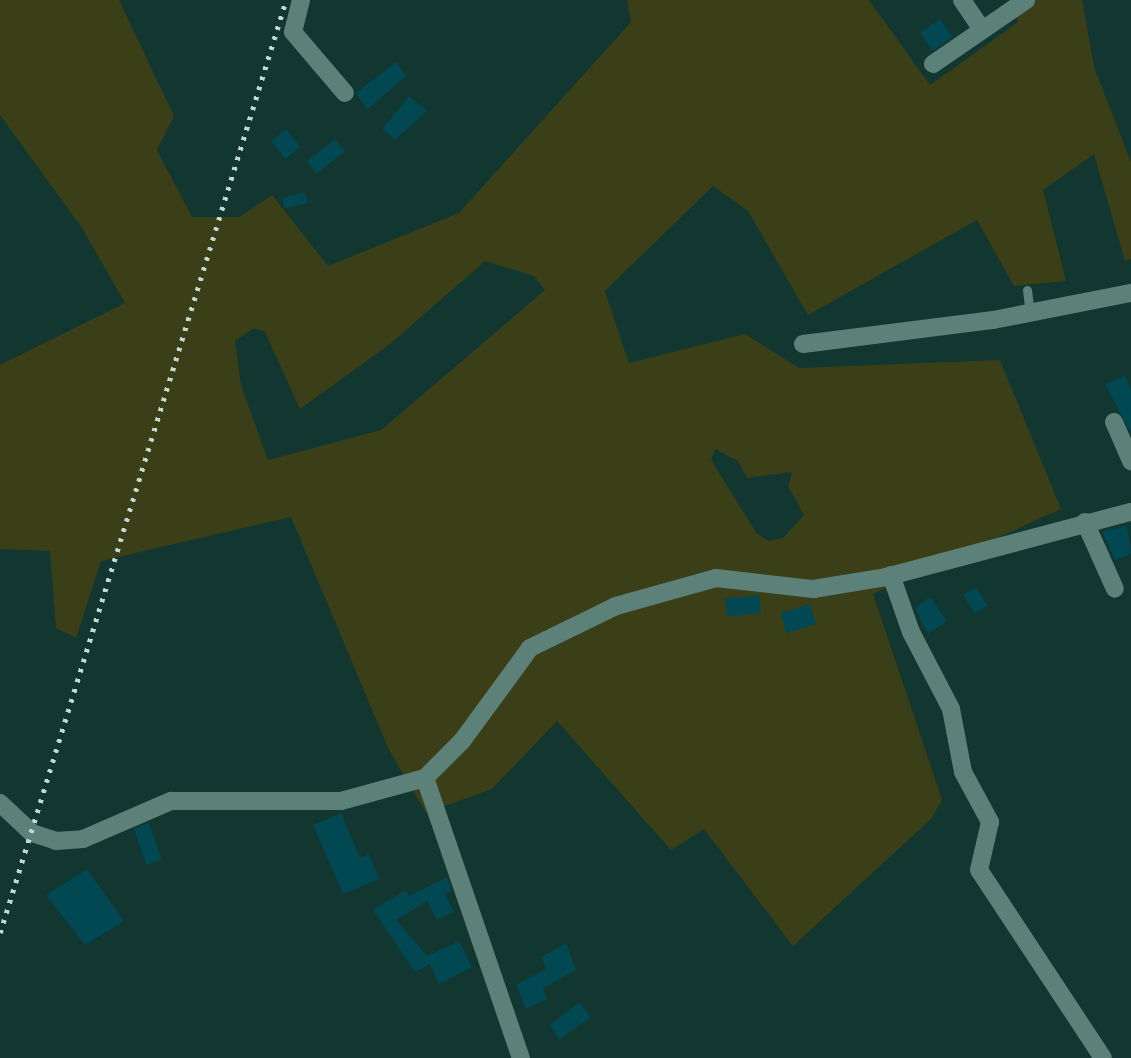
<!DOCTYPE html>
<html>
<head>
<meta charset="utf-8">
<style>
	body { margin:0 }
	#map { position:relative; width:1131px; height:1058px; overflow:hidden; background:#123630; font-family:"Times New Roman",serif }
	div>[style] { position:absolute }
	[style*='--x'] { left:calc(var(--x)*1px); top:calc(var(--y)*1px); width:calc(var(--w)*1px); rotate:calc(var(--a)*1deg) }
	.green>* { inset:0; background:#3a3f18 }
	.building>* { inset:0; background:#024853; transform-origin:0 0 }
	.service>* { height:9px; margin:-4.5px; padding:0 4.5px; transform-origin:4.5px; border-radius:4.5px; background:#5c8179 }
	.minor>* { height:18px; margin:-9px; padding:0 9px; transform-origin:9px; border-radius:9px; background:#5c8179 }
	.rail>* { height:4.5px; margin-top:-2.25px; transform-origin:0; background:repeating-linear-gradient(90deg,#c2d8d3 0 3.5px,transparent 0 10.5px) }
	span { translate:-50% -50%; white-space:nowrap; text-align:center; line-height:1.15; -webkit-text-stroke:5px #0c1b18; paint-order:stroke }
</style>
</head>
<body>
<div id="map">
	<div class="green">
		<div style="clip-path:polygon(evenodd,0 0,119px 0,174px 116px,157px 150px,192px 217px,239px 217px,272px 195px,328px 266px,459px 213px,631px 22px,627px 0,869px 0,930px 85px,1018px 22px,1010px 0,1082px 0,1094px 67px,1131px 162px,1131px 259px,1125px 261px,1094px 154px,1043px 190px,1066px 281px,1014px 286px,977px 220px,808px 315px,748px 211px,713px 186px,605px 291px,629px 363px,745px 334px,799px 368px,1000px 360px,1061px 509px,873px 594px,942px 800px,931px 819px,793px 946px,704px 829px,671px 850px,557px 721px,492px 789px,426px 813px,389px 750px,291px 517px,101px 561px,76px 638px,56px 628px,50px 551px,0 549px,0 365px,125px 303px,82px 228px,0 115px,0 0,485px 261px,534px 276px,545px 290px,381px 430px,268px 460px,241px 385px,235px 341px,254px 328px,265px 332px,300px 409px,390px 344px,485px 261px,0 0,715px 449px,738px 461px,747px 478px,792px 472px,788px 486px,804px 515px,783px 538px,769px 541px,757px 534px,711px 460px,715px 449px)"></div>
	</div>
	<div class="building">
		<div style="left:940px;top:19px;width:22px;height:24px;rotate:56deg"></div>
		<div style="clip-path:polygon(396px 62px,406px 76px,367px 110px,356px 93px)"></div>
		<div style="clip-path:polygon(409px 96px,427px 111px,395px 140px,382px 129px)"></div>
		<div style="left:286px;top:129px;width:23px;height:19px;rotate:52deg"></div>
		<div style="left:335px;top:139px;width:16px;height:36px;rotate:52deg"></div>
		<div style="left:305px;top:192px;width:11px;height:24px;rotate:75deg"></div>
		<div style="clip-path:polygon(1125px 376px,1131px 390px,1131px 433px,1105px 384px)"></div>
		<div style="clip-path:polygon(1127px 525px,1131px 554px,1115px 560px,1102px 532px)"></div>
		<div style="left:976px;top:587px;width:22px;height:15px;rotate:58deg"></div>
		<div style="left:759px;top:595px;width:18px;height:34px;rotate:84deg"></div>
		<div style="clip-path:polygon(930px 597px,947px 621px,928px 634px,915px 608px)"></div>
		<div style="left:810px;top:604px;width:21px;height:31px;rotate:73deg"></div>
		<div style="clip-path:polygon(341px 813px,360px 858px,369px 854px,379px 879px,343px 894px,313px 825px)"></div>
		<div style="left:149px;top:823px;width:39px;height:16px;rotate:71deg"></div>
		<div style="clip-path:polygon(87px 869px,124px 921px,85px 945px,46px 895px)"></div>
		<div style="clip-path:polygon(447px 877px,452px 891px,445px 894px,454px 912px,437px 920px,427px 901px,396px 920px,427px 956px,459px 941px,472px 967px,439px 984px,430px 964px,415px 972px,373px 910px,406px 890px,409px 896px)"></div>
		<div style="clip-path:polygon(566px 943px,576px 970px,543px 988px,547px 999px,526px 1009px,516px 985px,546px 969px,541px 957px)"></div>
		<div style="clip-path:polygon(579px 1002px,591px 1017px,559px 1040px,550px 1025px)"></div>
	</div>
	<div class="service">
		<div style="--x:1027;--y:290;--w:23;--a:83"></div>
	</div>
	<div class="minor">
		<div style="--x:301;--y:0;--w:33;--a:104"></div>
		<div style="--x:293;--y:32;--w:80;--a:49.6"></div>
		<div style="--x:962;--y:0;--w:36;--a:56"></div>
		<div style="--x:933;--y:64;--w:113;--a:-34.5"></div>
		<div style="--x:803;--y:344;--w:192;--a:-7.2"></div>
		<div style="--x:993;--y:320;--w:141;--a:-11.1"></div>
		<div style="--x:1114;--y:422;--w:43;--a:66.4"></div>
		<div style="--x:1085;--y:522;--w:73;--a:65.9"></div>
		<div style="--x:891;--y:575;--w:60;--a:70.7"></div>
		<div style="--x:911;--y:632;--w:87;--a:62.5"></div>
		<div style="--x:951;--y:709;--w:64;--a:79.2"></div>
		<div style="--x:963;--y:772;--w:57;--a:61.6"></div>
		<div style="--x:990;--y:822;--w:49;--a:102.9"></div>
		<div style="--x:979;--y:870;--w:225;--a:56.6"></div>
		<div style="--x:425;--y:778;--w:296;--a:71.1"></div>
		<div style="--x:0;--y:803;--w:44;--a:43.2"></div>
		<div style="--x:32;--y:833;--w:25;--a:18"></div>
		<div style="--x:56;--y:841;--w:27;--a:-4"></div>
		<div style="--x:83;--y:839;--w:96;--a:-23.4"></div>
		<div style="--x:171;--y:801;--w:170;--a:0"></div>
		<div style="--x:341;--y:801;--w:87;--a:-15.3"></div>
		<div style="--x:425;--y:778;--w:52;--a:-45"></div>
		<div style="--x:462;--y:741;--w:115;--a:-53.8"></div>
		<div style="--x:530;--y:648;--w:96;--a:-26"></div>
		<div style="--x:616;--y:606;--w:104;--a:-15.6"></div>
		<div style="--x:716;--y:578;--w:98;--a:6.5"></div>
		<div style="--x:813;--y:589;--w:74;--a:-9.3"></div>
		<div style="--x:886;--y:577;--w:253;--a:-14.9"></div>
	</div>
	<div class="rail">
		<div style="--x:0;--y:933;--w:976;--a:-72.96"></div>
	</div>
</div>
</body>
</html>
